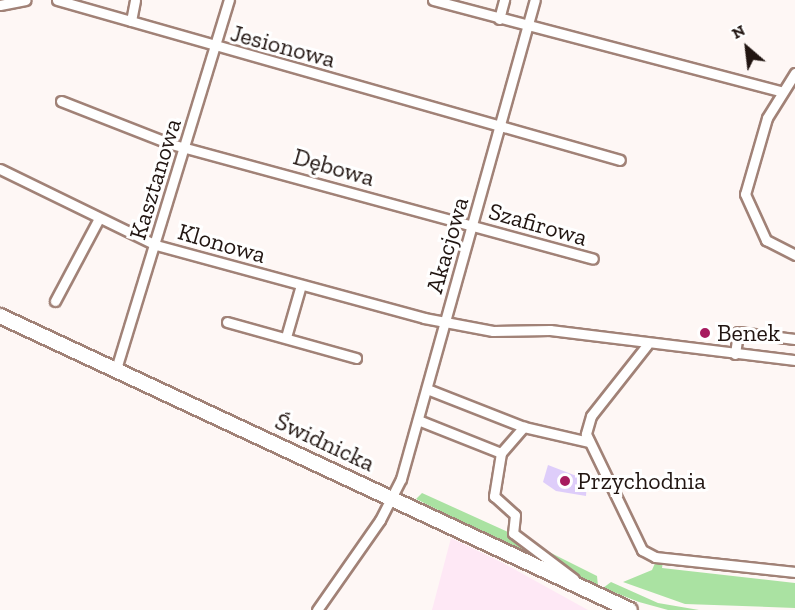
<!DOCTYPE html>
<html>
<head>
<meta charset="utf-8">
<style>
	body { margin:0 }
	#map { position:relative; width:795px; height:610px; overflow:hidden; background:#fef7f5; font-family:"Zilla Slab",serif }
	div>[style] { position:absolute }
	[style*='--x'] { left:calc(var(--x)*1px); top:calc(var(--y)*1px); width:calc(var(--w)*1px); rotate:calc(var(--a)*1deg) }
	.commercial>* { inset:0; background:#fee8f5 }
	.green>* { inset:0; background:#aae2a2 }
	.building>* { inset:0; background:#decdfa }
	.roads { filter:drop-shadow(2px 0 #a18277) drop-shadow(-2px 0 #a18277) drop-shadow(0 2px #a18277) drop-shadow(0 -2px #a18277) }
	.street>* { height:9px; margin:-4.5px; padding:0 4.5px; transform-origin:4.5px; border-radius:4.5px; background:#fff }
	.secondary>* { height:14px; margin:-7px; padding:0 7px; transform-origin:7px; border-radius:7px; background:#fff }
	.dots>* { width:16px; height:16px; translate:-50% -50%; box-sizing:border-box; border:3px solid #fff; border-radius:50% }
	span { translate:-50% -50%; white-space:nowrap; text-align:center; line-height:1.15; -webkit-text-stroke:6px #fff; paint-order:stroke }
	.street-label { font-size:24px; color:#211511 }
	.poi-label { font-size:24px; color:#211511 }
	.left { translate:0 -50%; text-align:left }
	.north { position:absolute; left:717px; top:18px; width:60px; height:60px; -webkit-text-stroke:4px #fff; paint-order:stroke; rotate:332deg; font-size:16px; font-weight:700; line-height:24px; text-align:center; color:#211511 }
	.north::after { content:''; display:block; margin:auto; width:21px; height:27px; background:#211511; clip-path:polygon(50% 0,100% 100%,50% 72%,0 100%) }
</style>
</head>
<body>
<div id="map">
	<div class="commercial">
		<div style="clip-path:polygon(451px 538px,501px 562px,588px 610px,432px 610px)"></div>
	</div>
	<div class="green">
		<div style="clip-path:polygon(422px 493px,508px 532px,516px 543px,555px 568px,416px 499px)"></div>
		<div style="clip-path:polygon(541px 548px,597px 576px,598px 586px,584px 580px)"></div>
		<div style="clip-path:polygon(656px 561px,663px 562px,662px 568px,795px 583px,795px 608px,685px 604px,623px 582px,652px 570px)"></div>
		<div style="clip-path:polygon(611px 582px,658px 603px,699px 610px,668px 610px,639px 602px,603px 588px)"></div>
	</div>
	<div class="building">
		<div style="clip-path:polygon(548px 465px,587px 480px,586px 496px,556px 491px,543px 482px)"></div>
	</div>
	<div class="roads">
		<div class="street">
			<div style="--x:57;--y:0;--w:585;--a:15.86"></div>
			<div style="--x:433;--y:0;--w:359;--a:14.7"></div>
			<div style="--x:0;--y:5;--w:26;--a:-11"></div>
			<div style="--x:499;--y:19;--w:20;--a:-75"></div>
			<div style="--x:131;--y:21;--w:21;--a:-79"></div>
			<div style="--x:795;--y:73;--w:53;--a:121.9"></div>
			<div style="--x:767;--y:118;--w:79;--a:106.1"></div>
			<div style="--x:745;--y:194;--w:51;--a:65.5"></div>
			<div style="--x:766;--y:240;--w:33;--a:27"></div>
			<div style="--x:61;--y:101;--w:118;--a:21.4"></div>
			<div style="--x:171;--y:144;--w:437;--a:15.2"></div>
			<div style="--x:0;--y:169;--w:174;--a:26"></div>
			<div style="--x:156;--y:245;--w:278;--a:15.2"></div>
			<div style="--x:424;--y:318;--w:70;--a:10.7"></div>
			<div style="--x:493;--y:331;--w:57;--a:-1"></div>
			<div style="--x:550;--y:330;--w:247;--a:7"></div>
			<div style="--x:55;--y:301;--w:92;--a:-62"></div>
			<div style="--x:227;--y:322;--w:134;--a:15.6"></div>
			<div style="--x:286;--y:337;--w:54;--a:-73.9"></div>
			<div style="--x:647;--y:345;--w:90;--a:128.3"></div>
			<div style="--x:591;--y:416;--w:19;--a:106"></div>
			<div style="--x:586;--y:434;--w:129;--a:64.2"></div>
			<div style="--x:642;--y:550;--w:15;--a:28"></div>
			<div style="--x:655;--y:557;--w:141;--a:6.1"></div>
			<div style="--x:735;--y:354;--w:22;--a:-82"></div>
			<div style="--x:738;--y:332;--w:57;--a:7"></div>
			<div style="--x:116;--y:369;--w:386;--a:-73"></div>
			<div style="--x:427;--y:389;--w:104;--a:21.4"></div>
			<div style="--x:524;--y:427;--w:67;--a:13"></div>
			<div style="--x:418;--y:420;--w:89;--a:21.7"></div>
			<div style="--x:501;--y:453;--w:44;--a:99.2"></div>
			<div style="--x:494;--y:496;--w:28;--a:42"></div>
			<div style="--x:515;--y:515;--w:18;--a:96"></div>
			<div style="--x:513;--y:533;--w:76;--a:37"></div>
			<div style="--x:501;--y:453;--w:35;--a:-49"></div>
			<div style="--x:317;--y:610;--w:110;--a:-55"></div>
			<div style="--x:380;--y:520;--w:46;--a:-62.9"></div>
			<div style="--x:401;--y:479;--w:497;--a:-74.4"></div>
		</div>
		<div class="secondary">
			<div style="--x:0;--y:316;--w:695;--a:25.02"></div>
		</div>
	</div>
	<div class="dots">
		<div style="left:705px;top:333px;background:#a71b5f"></div>
		<div style="left:565px;top:481px;background:#a71b5f"></div>
	</div>
	<div class="street-label">
		<span style="left:283px;top:46px;rotate:15deg">Jesionowa</span>
		<span style="left:334px;top:167px;rotate:16deg">Dębowa</span>
		<span style="left:155px;top:179px;rotate:-73deg">Kasztanowa</span>
		<span style="left:538px;top:224px;rotate:16deg">Szafirowa</span>
		<span style="left:222px;top:243px;rotate:16deg">Klonowa</span>
		<span style="left:447px;top:245px;rotate:-74deg">Akacjowa</span>
		<span style="left:325px;top:442px;rotate:25deg">Świdnicka</span>
	</div>
	<div class="poi-label">
		<span class="left" style="left:717px;top:333px">Benek</span>
		<span class="left" style="left:577px;top:481px">Przychodnia</span>
	</div>
	<div class="north">N</div>
</div>
</body>
</html>
